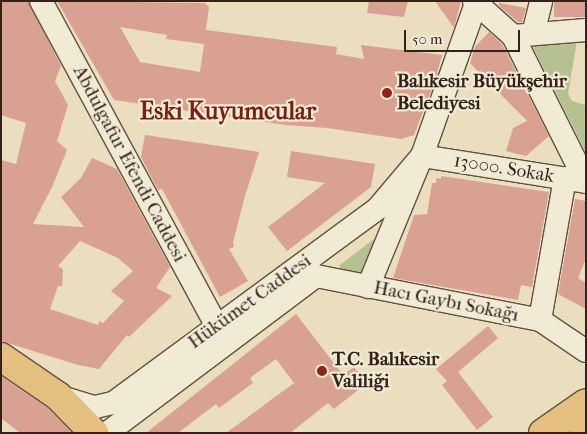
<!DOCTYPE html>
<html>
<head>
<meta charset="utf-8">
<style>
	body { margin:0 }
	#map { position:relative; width:587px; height:434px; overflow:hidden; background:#eadebe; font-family:"IM FELL French Canon",serif }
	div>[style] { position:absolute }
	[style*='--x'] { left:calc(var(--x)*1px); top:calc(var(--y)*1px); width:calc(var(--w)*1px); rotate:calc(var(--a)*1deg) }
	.green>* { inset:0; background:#b6c192 }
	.building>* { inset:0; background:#d9a191; transform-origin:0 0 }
	.roads { filter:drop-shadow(1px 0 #625042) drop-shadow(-1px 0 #625042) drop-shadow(0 1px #625042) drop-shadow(0 -1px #625042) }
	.minor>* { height:22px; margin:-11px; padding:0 11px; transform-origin:11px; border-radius:11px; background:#f1ead5 }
	.major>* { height:28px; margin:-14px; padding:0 14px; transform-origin:14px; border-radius:14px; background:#e5bf7f }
	.highway>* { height:28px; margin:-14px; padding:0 14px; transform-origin:14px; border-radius:14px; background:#e5bf7f }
	.dots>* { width:14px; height:14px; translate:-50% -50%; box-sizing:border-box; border:2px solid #f1ead5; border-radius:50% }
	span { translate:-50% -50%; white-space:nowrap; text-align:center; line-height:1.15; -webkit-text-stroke:4.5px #f1ead5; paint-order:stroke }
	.poi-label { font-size:19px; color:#342119; font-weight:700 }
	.left { translate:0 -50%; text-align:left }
	.street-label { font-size:19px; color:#342119 }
	.district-label { font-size:24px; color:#7a1f14; font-weight:700 }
	.frame { position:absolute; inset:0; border:2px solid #342119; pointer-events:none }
	.scale { position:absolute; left:404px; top:30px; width:116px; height:22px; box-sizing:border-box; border:2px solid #342119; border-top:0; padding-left:6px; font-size:15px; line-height:18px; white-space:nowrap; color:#342119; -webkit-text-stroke:4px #f1ead5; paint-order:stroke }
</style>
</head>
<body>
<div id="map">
	<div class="green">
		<div style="clip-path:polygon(577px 41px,568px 94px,572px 101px,586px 105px,586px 153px,534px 49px,536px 43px)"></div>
		<div style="clip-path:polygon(374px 239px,377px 242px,363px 273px,339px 269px,340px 265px)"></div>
	</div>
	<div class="building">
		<div style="clip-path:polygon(evenodd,1px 1px,28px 1px,61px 66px,55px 81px,68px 105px,57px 141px,67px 150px,53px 185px,33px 224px,84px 227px,61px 197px,81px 178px,92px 158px,117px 169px,170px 267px,156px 288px,172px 296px,129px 337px,127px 335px,99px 369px,78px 365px,1px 341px,1px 160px,16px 164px,26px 123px,1px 115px,1px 1px,80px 241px,118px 258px,133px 271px,111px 291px,124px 301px,103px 323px,99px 321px,98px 325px,50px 309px,58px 286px,62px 286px,63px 269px,58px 266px,80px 241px)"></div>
		<div style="clip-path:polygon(evenodd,57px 1px,205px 3px,209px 7px,206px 30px,337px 47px,336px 54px,364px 59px,361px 45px,442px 55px,435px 81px,414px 135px,401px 139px,327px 128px,286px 125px,114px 100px,57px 1px,120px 27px,167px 35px,166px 39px,204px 44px,200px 72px,140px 62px,120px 27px)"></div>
		<div style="clip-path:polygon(369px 1px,408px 1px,404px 17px,367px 13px)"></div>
		<div style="clip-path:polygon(435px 1px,461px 1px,454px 28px)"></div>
		<div style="left:554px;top:1px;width:32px;height:16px"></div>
		<div style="clip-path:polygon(499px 3px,526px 8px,522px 22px,518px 22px,499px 6px)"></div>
		<div style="clip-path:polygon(489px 32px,502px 44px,549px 136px,526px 156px,506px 151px,513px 128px,527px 121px,470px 63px,475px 47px)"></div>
		<div style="clip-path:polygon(145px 135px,259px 152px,245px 196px,233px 242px,234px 247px,229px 249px,248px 281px,220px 297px,162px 189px,158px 190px,141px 157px)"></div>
		<div style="clip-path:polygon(291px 151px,375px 164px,371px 187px,287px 251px,268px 227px,325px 183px,287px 177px)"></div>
		<div style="clip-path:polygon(441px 176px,549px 192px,532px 287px,521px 285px,518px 300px,393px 278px,414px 215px,427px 214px,432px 183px,436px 183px,436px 178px,441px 179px)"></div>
		<div style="clip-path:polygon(575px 199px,586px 201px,586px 259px,578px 278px,586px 283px,586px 309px,558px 294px)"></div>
		<div style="clip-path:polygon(296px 314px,343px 375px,354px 367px,367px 383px,334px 409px,328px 403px,290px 433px,226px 433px,294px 383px,276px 359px,250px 378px,253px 383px,219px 408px,216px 404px,178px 433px,146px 433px)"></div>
		<div style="clip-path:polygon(488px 326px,498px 338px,458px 372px,493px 417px,477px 430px,442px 385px,447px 381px,436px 369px)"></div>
		<div style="clip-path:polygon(1px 376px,48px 408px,72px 433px,20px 433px,1px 418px)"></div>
	</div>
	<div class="roads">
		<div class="minor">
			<div style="--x:41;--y:1;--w:370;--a:61.6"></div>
			<div style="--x:474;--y:1;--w:52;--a:41.9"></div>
			<div style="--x:513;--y:36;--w:163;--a:63.4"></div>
			<div style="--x:533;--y:34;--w:34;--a:-76"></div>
			<div style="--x:513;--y:36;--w:73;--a:-4.7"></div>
			<div style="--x:422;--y:156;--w:166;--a:9"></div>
			<div style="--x:301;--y:266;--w:18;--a:34"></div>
			<div style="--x:316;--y:276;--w:228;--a:11.1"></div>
			<div style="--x:540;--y:320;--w:55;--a:34"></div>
			<div style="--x:368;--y:287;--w:142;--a:-67.6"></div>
			<div style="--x:422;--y:156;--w:164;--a:-70.5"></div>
			<div style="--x:540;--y:320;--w:144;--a:-80"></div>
			<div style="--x:58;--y:396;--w:39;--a:17"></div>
			<div style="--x:95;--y:407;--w:18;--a:-13"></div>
			<div style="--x:113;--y:403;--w:329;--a:-36.3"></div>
			<div style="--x:378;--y:208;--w:68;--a:-49.8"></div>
			<div style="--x:107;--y:433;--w:261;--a:-36.9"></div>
		</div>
		<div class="major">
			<div style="--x:1;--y:357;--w:69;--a:34.4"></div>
			<div style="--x:58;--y:396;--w:52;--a:45.8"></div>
		</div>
		<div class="highway">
			<div style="--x:543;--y:433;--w:52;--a:-34.9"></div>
			<div style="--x:584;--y:433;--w:2;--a:-27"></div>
		</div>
	</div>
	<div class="dots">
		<div style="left:387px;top:93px;background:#8f2418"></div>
		<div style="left:322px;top:371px;background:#8f2418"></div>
	</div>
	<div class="poi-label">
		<span class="left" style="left:397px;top:93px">Balıkesir Büyükşehir<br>Belediyesi</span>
		<span class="left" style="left:332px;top:371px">T.C. Balıkesir<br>Valiliği</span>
	</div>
	<div class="street-label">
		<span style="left:129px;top:164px;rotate:62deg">Abdulgafur Efendi Caddesi</span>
		<span style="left:504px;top:169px;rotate:9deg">13000. Sokak</span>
		<span style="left:250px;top:302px;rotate:-36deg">Hükümet Caddesi</span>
		<span style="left:446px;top:302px;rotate:11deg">Hacı Gaybı Sokağı</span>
	</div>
	<div class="district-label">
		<span style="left:228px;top:112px">Eski Kuyumcular</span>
	</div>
	<div class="frame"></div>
	<div class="scale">50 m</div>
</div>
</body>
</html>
